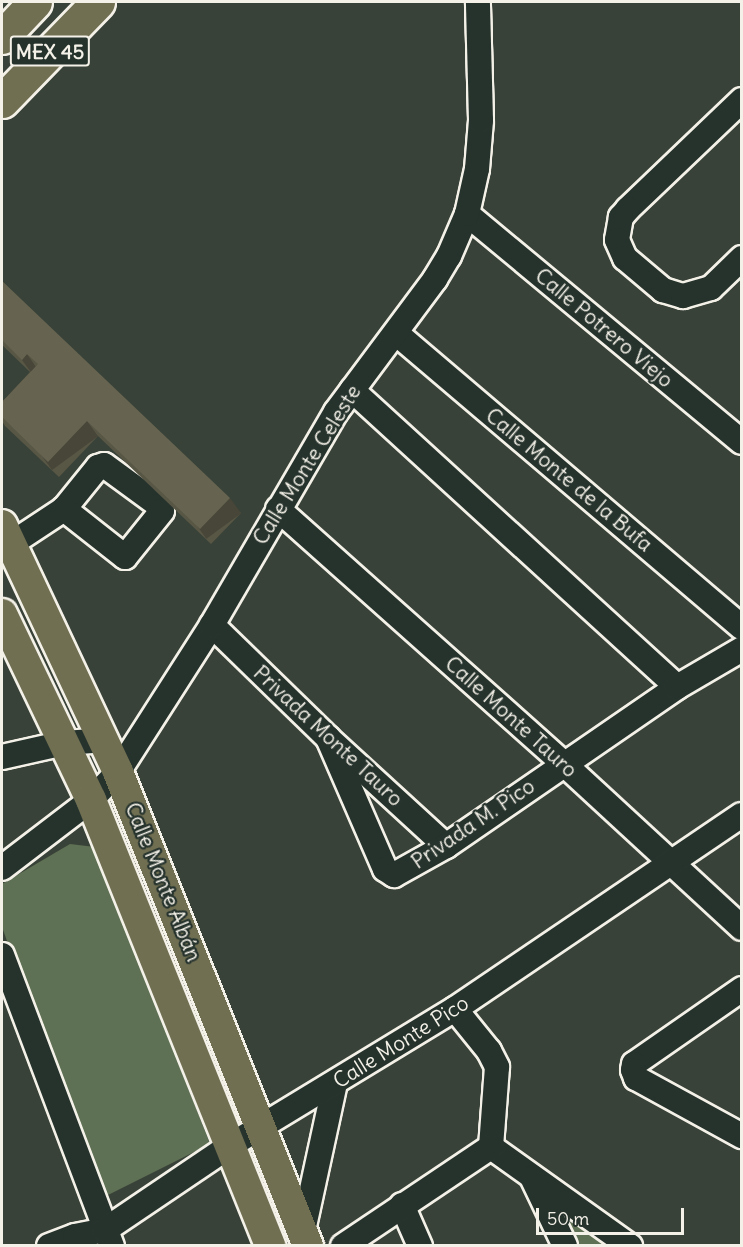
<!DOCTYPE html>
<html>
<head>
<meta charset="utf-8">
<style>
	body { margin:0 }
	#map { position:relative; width:743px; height:1247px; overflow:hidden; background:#394238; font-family:Delius,sans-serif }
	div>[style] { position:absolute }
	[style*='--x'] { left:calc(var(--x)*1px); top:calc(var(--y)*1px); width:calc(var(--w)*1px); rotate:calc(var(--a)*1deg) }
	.green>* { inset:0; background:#5f7154 }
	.roads { filter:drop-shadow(2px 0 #f4f1e8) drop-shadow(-2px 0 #f4f1e8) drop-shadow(0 2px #f4f1e8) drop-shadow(0 -2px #f4f1e8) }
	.minor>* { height:24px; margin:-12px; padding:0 12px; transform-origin:12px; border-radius:12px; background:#26332d }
	.major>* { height:30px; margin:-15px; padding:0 15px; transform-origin:15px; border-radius:15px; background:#706f52 }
	.highway>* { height:33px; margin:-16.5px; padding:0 16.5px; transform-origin:16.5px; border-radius:16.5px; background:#706f52 }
	.wall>* { inset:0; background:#585645 }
	.shaded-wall>* { inset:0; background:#474638; transform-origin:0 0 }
	.building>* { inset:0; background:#666450 }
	span { translate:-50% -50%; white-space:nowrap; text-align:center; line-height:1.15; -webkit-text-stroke:4.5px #26332d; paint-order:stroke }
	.shield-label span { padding:2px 4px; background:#26332d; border:2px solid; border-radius:4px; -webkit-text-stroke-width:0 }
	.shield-label { font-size:20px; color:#f4f1e8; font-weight:700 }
	.street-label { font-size:21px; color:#f4f1e8 }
	.frame { position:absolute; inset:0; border:3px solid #f4f1e8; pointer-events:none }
	.scale { position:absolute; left:536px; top:1208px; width:148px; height:27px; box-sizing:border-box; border:3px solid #f4f1e8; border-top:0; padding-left:8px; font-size:18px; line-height:21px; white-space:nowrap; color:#f4f1e8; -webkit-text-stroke:4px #26332d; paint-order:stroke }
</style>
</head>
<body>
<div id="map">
	<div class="green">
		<div style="clip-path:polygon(70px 844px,95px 847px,210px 1144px,100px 1199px,2px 927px,2px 884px)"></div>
		<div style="clip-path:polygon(567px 1220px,608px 1245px,578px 1245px)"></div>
	</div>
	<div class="roads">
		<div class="minor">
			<div style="--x:742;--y:100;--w:158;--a:136.3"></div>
			<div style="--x:628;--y:209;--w:11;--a:131"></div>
			<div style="--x:621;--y:217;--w:23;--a:100"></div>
			<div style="--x:617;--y:240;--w:20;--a:66"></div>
			<div style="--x:625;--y:258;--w:50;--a:40.1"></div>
			<div style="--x:663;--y:290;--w:21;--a:17"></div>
			<div style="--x:683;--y:296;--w:29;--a:-16"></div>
			<div style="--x:711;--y:288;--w:43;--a:-44.1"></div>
			<div style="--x:467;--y:214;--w:357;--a:39.7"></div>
			<div style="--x:396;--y:333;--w:454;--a:40.4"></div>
			<div style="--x:352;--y:390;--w:440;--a:42.4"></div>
			<div style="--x:278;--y:509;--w:382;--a:41.7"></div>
			<div style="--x:563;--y:763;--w:243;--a:42.7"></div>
			<div style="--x:11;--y:544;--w:64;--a:-33.4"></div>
			<div style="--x:64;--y:509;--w:54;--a:-51"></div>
			<div style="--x:98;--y:467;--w:6;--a:-18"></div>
			<div style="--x:104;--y:465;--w:69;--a:36.2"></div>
			<div style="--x:160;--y:506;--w:5;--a:68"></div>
			<div style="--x:162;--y:511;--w:59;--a:128.8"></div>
			<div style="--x:125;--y:557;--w:78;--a:-141.8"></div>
			<div style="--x:212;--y:625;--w:162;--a:44.2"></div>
			<div style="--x:328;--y:738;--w:160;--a:42.5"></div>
			<div style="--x:328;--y:738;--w:143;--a:66.5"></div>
			<div style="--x:385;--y:869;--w:11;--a:34"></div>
			<div style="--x:394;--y:875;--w:60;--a:-29.1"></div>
			<div style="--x:446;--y:846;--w:280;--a:-34.5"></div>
			<div style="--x:677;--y:687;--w:75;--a:-30.3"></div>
			<div style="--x:2;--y:757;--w:64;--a:-12.7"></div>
			<div style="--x:64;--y:743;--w:39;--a:-4"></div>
			<div style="--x:2;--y:868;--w:112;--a:-37.4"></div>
			<div style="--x:91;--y:800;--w:39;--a:-46"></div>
			<div style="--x:118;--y:772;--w:174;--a:-57.4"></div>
			<div style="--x:212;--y:625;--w:246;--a:-59.8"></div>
			<div style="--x:336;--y:412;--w:166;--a:-53.3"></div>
			<div style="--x:435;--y:279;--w:27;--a:-59"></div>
			<div style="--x:449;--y:256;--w:46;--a:-66.8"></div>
			<div style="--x:467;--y:214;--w:46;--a:-77.5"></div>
			<div style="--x:477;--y:169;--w:49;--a:-85.3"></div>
			<div style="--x:481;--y:120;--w:118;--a:-91.5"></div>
			<div style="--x:2;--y:955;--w:311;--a:69.3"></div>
			<div style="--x:742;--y:989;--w:131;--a:145.2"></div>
			<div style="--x:634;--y:1064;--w:6;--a:99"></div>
			<div style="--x:633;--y:1070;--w:9;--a:69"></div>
			<div style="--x:636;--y:1078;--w:121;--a:28.7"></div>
			<div style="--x:455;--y:1009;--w:54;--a:51"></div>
			<div style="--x:489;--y:1051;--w:18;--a:63"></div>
			<div style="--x:497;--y:1067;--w:80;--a:94.3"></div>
			<div style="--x:491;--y:1147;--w:171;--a:35.5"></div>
			<div style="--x:532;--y:1177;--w:76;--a:64.4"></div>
			<div style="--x:402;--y:1205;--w:45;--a:66.3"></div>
			<div style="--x:303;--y:1231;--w:151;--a:-77.8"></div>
			<div style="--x:49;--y:1246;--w:28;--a:-21"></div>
			<div style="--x:75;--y:1236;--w:31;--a:-11"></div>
			<div style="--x:105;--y:1230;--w:152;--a:-34"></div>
			<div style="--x:231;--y:1145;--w:262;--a:-31.3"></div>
			<div style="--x:455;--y:1009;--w:346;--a:-34.1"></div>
			<div style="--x:343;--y:1246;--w:178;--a:-33.8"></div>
		</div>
		<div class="major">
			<div style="--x:2;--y:525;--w:273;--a:64.8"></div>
			<div style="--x:118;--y:772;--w:511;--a:68.16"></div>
			<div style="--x:2;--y:614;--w:206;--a:64.4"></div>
			<div style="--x:91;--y:800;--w:481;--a:68.1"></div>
		</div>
		<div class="highway">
			<div style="--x:2;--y:37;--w:48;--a:-46.7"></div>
			<div style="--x:2;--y:101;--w:138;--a:-45.9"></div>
		</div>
	</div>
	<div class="wall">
		<div style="clip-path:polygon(2px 281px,241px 513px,211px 544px,98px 436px,59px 477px,5px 426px,2px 421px,2px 402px,30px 372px,2px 345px)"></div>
	</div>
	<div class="shaded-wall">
		<div style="clip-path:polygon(27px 354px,38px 370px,33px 375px,22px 360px)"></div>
		<div style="left:87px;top:421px;width:19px;height:57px;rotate:54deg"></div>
		<div style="left:230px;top:498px;width:19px;height:43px;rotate:54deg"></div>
	</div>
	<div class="building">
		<div style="clip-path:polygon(2px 281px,230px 498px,200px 529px,87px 421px,48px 462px,2px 417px,2px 402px,38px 364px,27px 354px,22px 360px,2px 340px)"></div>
	</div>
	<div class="shield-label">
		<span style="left:50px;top:51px">MEX 45</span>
	</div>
	<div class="street-label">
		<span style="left:604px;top:328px;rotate:40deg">Calle Potrero Viejo</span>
		<span style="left:307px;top:465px;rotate:-58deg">Calle Monte Celeste</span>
		<span style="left:569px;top:480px;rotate:40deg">Calle Monte de la Bufa</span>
		<span style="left:511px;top:717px;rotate:42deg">Calle Monte Tauro</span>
		<span style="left:328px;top:736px;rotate:43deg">Privada Monte Tauro</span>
		<span style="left:473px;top:824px;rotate:-34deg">Privada M. Pico</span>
		<span style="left:163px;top:882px;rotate:68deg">Calle Monte Albán</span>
		<span style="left:401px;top:1042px;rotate:-32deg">Calle Monte Pico</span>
	</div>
	<div class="frame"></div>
	<div class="scale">50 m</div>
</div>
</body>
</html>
